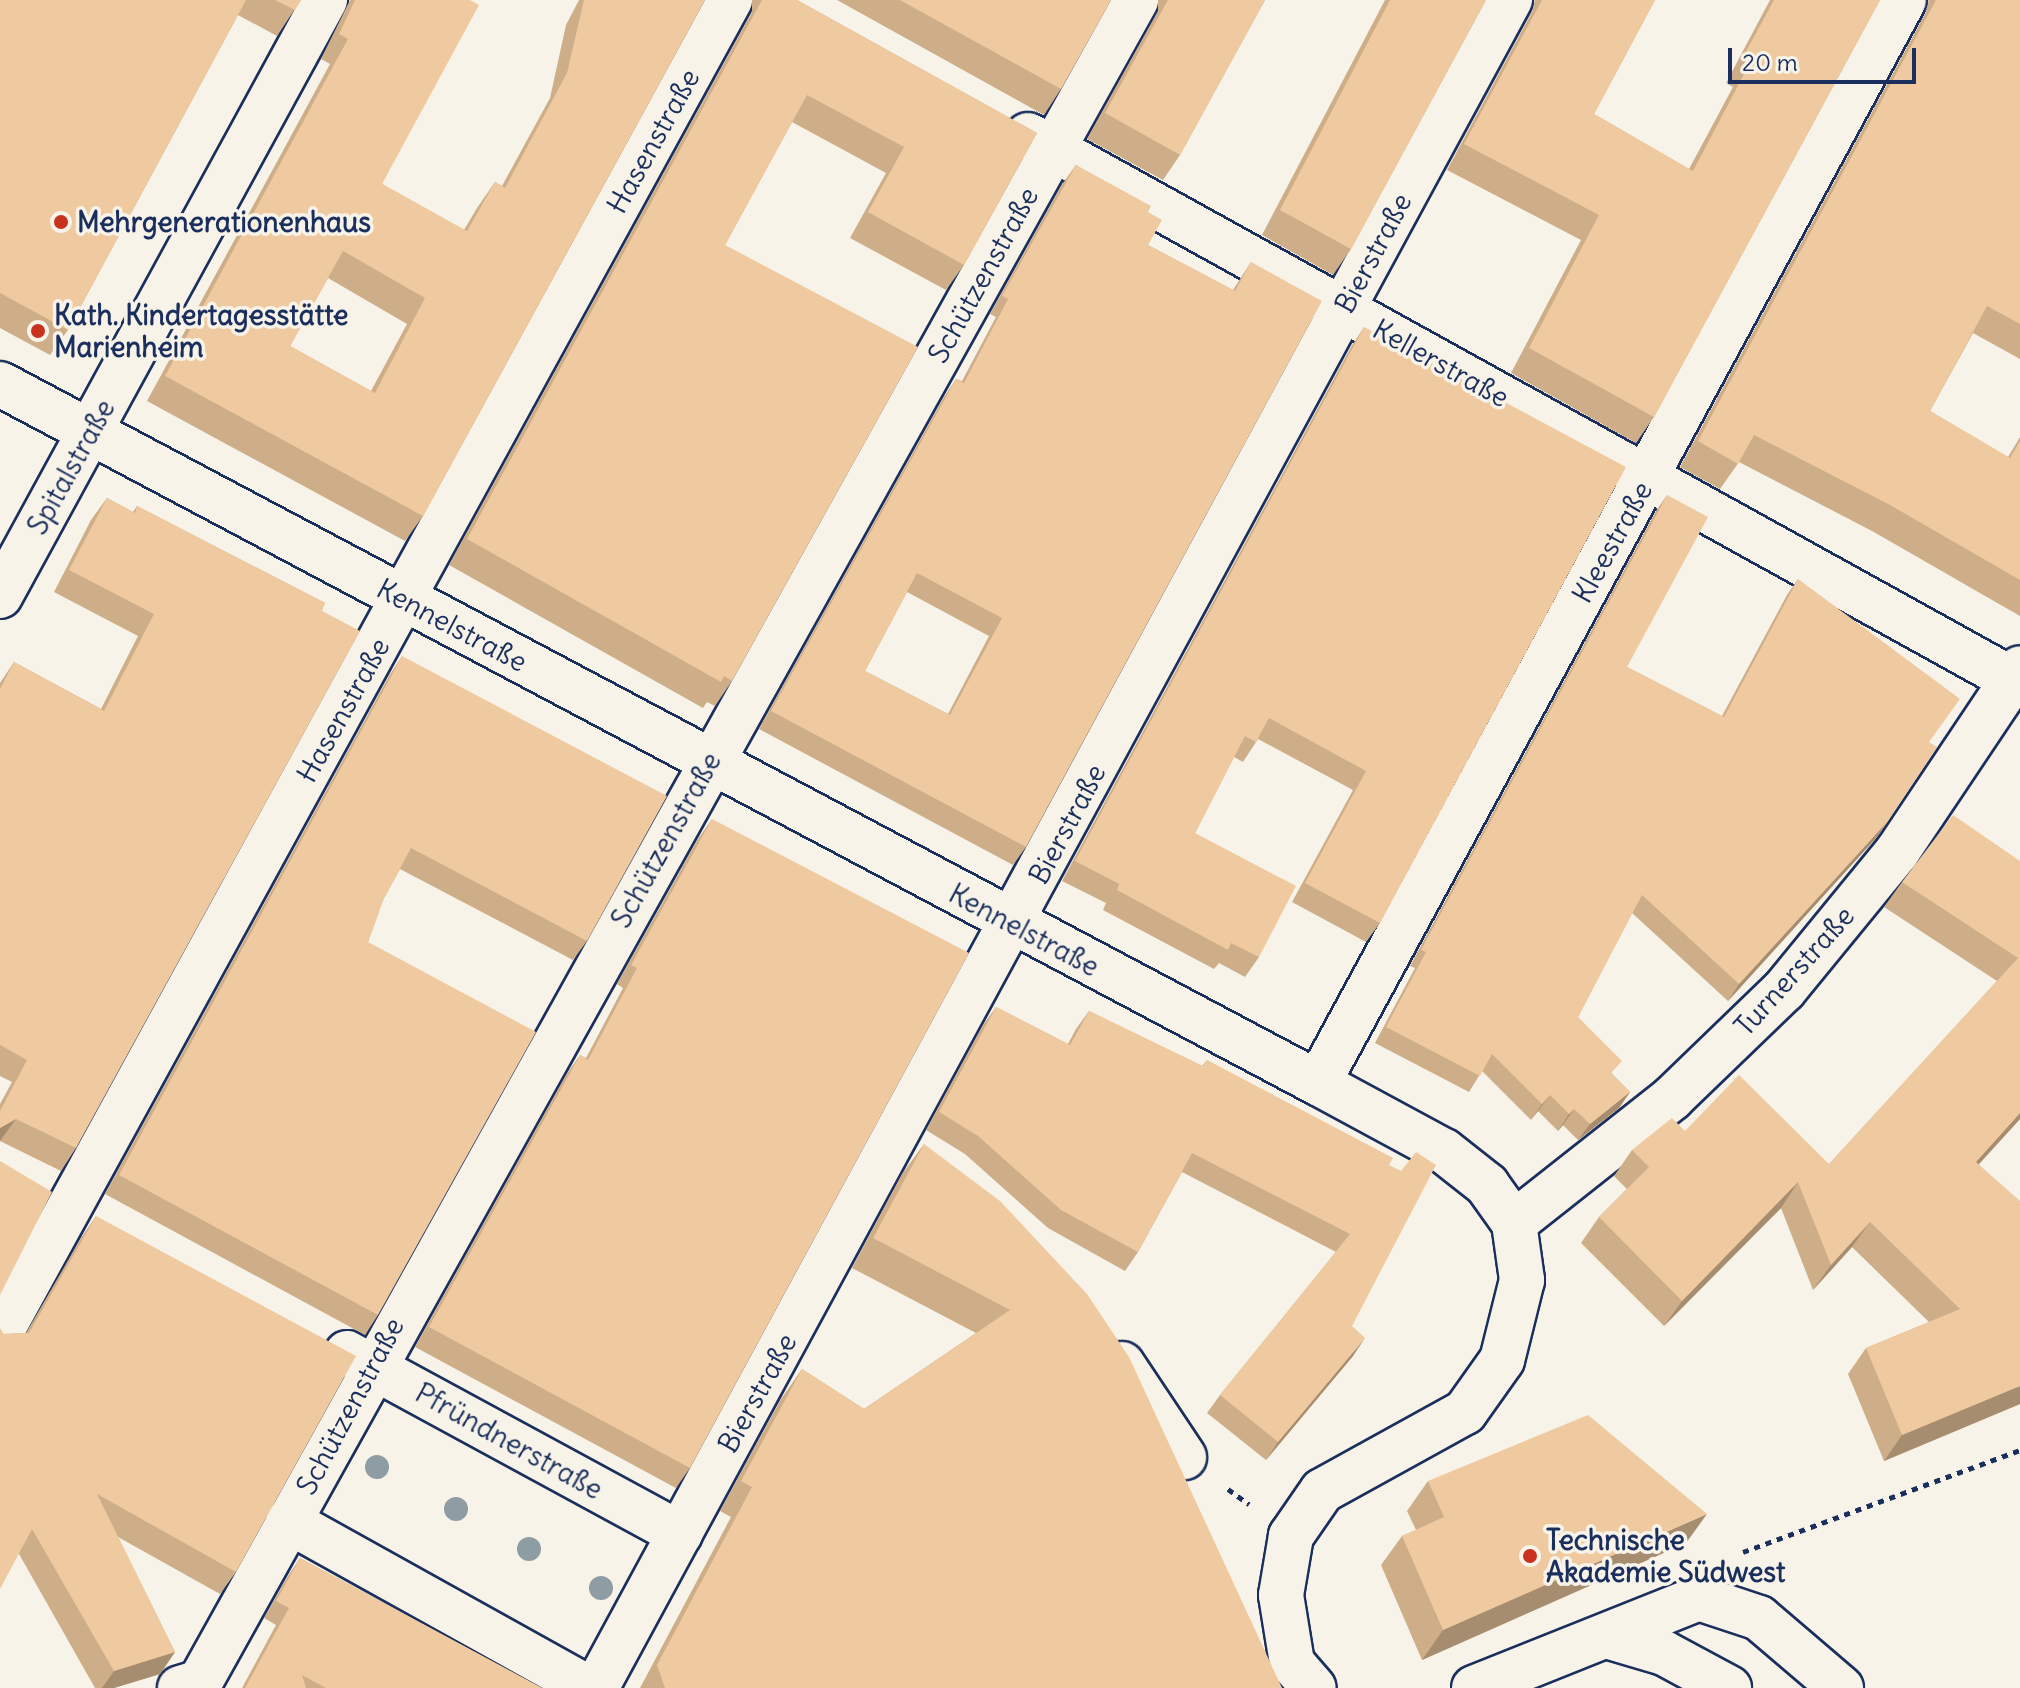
<!DOCTYPE html>
<html>
<head>
<meta charset="utf-8">
<style>
	body { margin:0 }
	#map { position:relative; width:2020px; height:1688px; overflow:hidden; background:#f7f3e8; font-family:Delius,sans-serif }
	div>[style] { position:absolute }
	[style*='--x'] { left:calc(var(--x)*1px); top:calc(var(--y)*1px); width:calc(var(--w)*1px); rotate:calc(var(--a)*1deg) }
	.path>* { height:5px; margin-top:-2.5px; transform-origin:0; background:repeating-linear-gradient(90deg,#1b2f5e 0 6px,transparent 0 12px) }
	.roads { filter:drop-shadow(2px 0 #1b2f5e) drop-shadow(-2px 0 #1b2f5e) drop-shadow(0 2px #1b2f5e) drop-shadow(0 -2px #1b2f5e) }
	.street>* { height:44px; margin:-22px; padding:0 22px; transform-origin:22px; border-radius:22px; background:#f7f3e8 }
	.trees>* { width:24px; height:24px; margin:-12px; border-radius:50%; background:#8e9ca4 }
	.wall>* { inset:0; background:#cead89 }
	.shaded-wall>* { inset:0; background:#a78d6f }
	.building>* { inset:0; background:#efc99f }
	.dots>* { width:22px; height:22px; translate:-50% -50%; box-sizing:border-box; border:4px solid #f7f3e8; border-radius:50% }
	span { translate:-50% -50%; white-space:nowrap; text-align:center; line-height:1.15; -webkit-text-stroke:7px #f7f3e8; paint-order:stroke }
	.street-label { font-size:28px; color:#1b2f5e }
	.poi-label { font-size:28px; color:#1b2f5e; font-weight:700 }
	.left { translate:0 -50%; text-align:left }
	.scale { position:absolute; left:1728px; top:48px; width:188px; height:36px; box-sizing:border-box; border:4px solid #1b2f5e; border-top:0; padding-left:10px; font-size:24px; line-height:28px; white-space:nowrap; color:#1b2f5e; -webkit-text-stroke:6px #f7f3e8; paint-order:stroke }
</style>
</head>
<body>
<div id="map">
	<div class="path">
		<div style="--x:1228;--y:1489;--w:26;--a:36"></div>
		<div style="--x:1743;--y:1552;--w:295;--a:-20.2"></div>
	</div>
	<div class="roads">
		<div class="street">
			<div style="--x:1028;--y:135;--w:1126;--a:28.96"></div>
			<div style="--x:0;--y:384;--w:1492;--a:27.94"></div>
			<div style="--x:1318;--y:1083;--w:143;--a:28.4"></div>
			<div style="--x:1444;--y:1151;--w:55;--a:38.3"></div>
			<div style="--x:1487;--y:1185;--w:47;--a:54.6"></div>
			<div style="--x:1514;--y:1223;--w:58;--a:82"></div>
			<div style="--x:1522;--y:1280;--w:82;--a:104"></div>
			<div style="--x:1502;--y:1360;--w:64;--a:125.4"></div>
			<div style="--x:1465;--y:1412;--w:163;--a:151.1"></div>
			<div style="--x:1322;--y:1491;--w:55;--a:124.6"></div>
			<div style="--x:1291;--y:1536;--w:60;--a:99.6"></div>
			<div style="--x:1281;--y:1595;--w:69;--a:80.8"></div>
			<div style="--x:1292;--y:1663;--w:33;--a:49"></div>
			<div style="--x:0;--y:596;--w:679;--a:-61.4"></div>
			<div style="--x:1318;--y:1083;--w:1231;--a:-61.58"></div>
			<div style="--x:1514;--y:1223;--w:201;--a:-38.3"></div>
			<div style="--x:1672;--y:1098;--w:156;--a:-44"></div>
			<div style="--x:1784;--y:990;--w:178;--a:-50.7"></div>
			<div style="--x:1897;--y:852;--w:221;--a:-56.2"></div>
			<div style="--x:0;--y:1334;--w:1521;--a:-61.31"></div>
			<div style="--x:347;--y:1353;--w:379;--a:28.5"></div>
			<div style="--x:1122;--y:1364;--w:112;--a:56.3"></div>
			<div style="--x:288;--y:1521;--w:343;--a:29.1"></div>
			<div style="--x:1606;--y:1636;--w:60;--a:16.3"></div>
			<div style="--x:1664;--y:1653;--w:74;--a:28.3"></div>
			<div style="--x:180;--y:1688;--w:21;--a:-17"></div>
			<div style="--x:200;--y:1682;--w:1925;--a:-60.9"></div>
			<div style="--x:596;--y:1688;--w:1920;--a:-61.57"></div>
			<div style="--x:1474;--y:1688;--w:242;--a:-21.8"></div>
			<div style="--x:1699;--y:1598;--w:63;--a:18.4"></div>
			<div style="--x:1759;--y:1618;--w:108;--a:40.5"></div>
		</div>
	</div>
	<div class="trees">
		<div style="left:377px;top:1467px"></div>
		<div style="left:456px;top:1509px"></div>
		<div style="left:529px;top:1549px"></div>
		<div style="left:601px;top:1588px"></div>
	</div>
	<div class="wall">
		<div style="clip-path:polygon(0 0,301px 0,277px 36px,238px 15px,68px 330px,50px 355px,0 328px)"></div>
		<div style="clip-path:polygon(evenodd,350px 0,470px 0,382px 184px,464px 230px,477px 208px,495px 182px,502px 186px,550px 98px,566px 25px,579px 0,705px 0,423px 516px,405px 541px,147px 401px,330px 64px,321px 59px,350px 0,328px 278px,407px 324px,371px 391px,290px 346px,328px 278px)"></div>
		<div style="clip-path:polygon(752px 0,797px 0,1037px 133px,964px 265px,946px 290px,850px 238px,886px 173px,792px 122px,725px 245px,732px 681px,715px 706px,707px 702px,703px 708px,449px 565px,752px 12px)"></div>
		<div style="clip-path:polygon(837px 0,1111px 0,1061px 89px,1044px 115px)"></div>
		<div style="clip-path:polygon(1158px 0,1265px 0,1180px 155px,1163px 180px,1087px 139px,1158px 11px)"></div>
		<div style="clip-path:polygon(1385px 0,1486px 0,1351px 249px,1333px 275px,1262px 235px)"></div>
		<div style="clip-path:polygon(1535px 0,1655px 0,1594px 114px,1689px 169px,1733px 87px,1726px 83px,1770px 0,1880px 0,1654px 417px,1636px 443px,1511px 373px,1581px 240px,1447px 170px,1532px 12px)"></div>
		<div style="clip-path:polygon(1929px 0,2020px 0,2020px 359px,1973px 333px,1930px 411px,2008px 457px,2020px 437px,2020px 616px,1872px 531px,1739px 462px,1720px 489px,1680px 467px,1926px 12px)"></div>
		<div style="clip-path:polygon(evenodd,1076px 165px,1148px 212px,1148px 245px,1233px 290px,1251px 262px,1026px 847px,1013px 865px,759px 729px,944px 397px,956px 379px,962px 381px,996px 317px,990px 314px,1063px 183px,1076px 165px,907px 592px,989px 636px,948px 714px,865px 671px,907px 592px)"></div>
		<div style="clip-path:polygon(1364px 327px,1380px 923px,1366px 942px,1292px 902px,1353px 790px,1258px 739px,1243px 762px,1234px 757px,1195px 833px,1259px 957px,1245px 977px,1219px 963px,1214px 969px,1103px 910px,1106px 903px,1062px 881px,1351px 347px)"></div>
		<div style="clip-path:polygon(1667px 495px,1627px 667px,1722px 716px,1787px 595px,1798px 579px,1929px 742px,1888px 821px,1877px 837px,1728px 1001px,1632px 913px,1578px 1017px,1613px 1075px,1630px 1092px,1619px 1108px,1578px 1140px,1563px 1125px,1558px 1131px,1538px 1111px,1531px 1120px,1482px 1071px,1469px 1092px,1375px 1043px,1415px 968px,1410px 966px,1656px 511px)"></div>
		<div style="clip-path:polygon(107px 498px,133px 512px,137px 506px,325px 603px,76px 1148px,61px 1171px,0 1141px,0 1104px,12px 1082px,0 1076px,0 683px,14px 662px,101px 709px,138px 636px,54px 592px,91px 520px)"></div>
		<div style="clip-path:polygon(402px 656px,587px 941px,573px 960px,400px 869px,383px 900px,368px 942px,378px 1315px,365px 1335px,105px 1194px,389px 676px)"></div>
		<div style="clip-path:polygon(712px 819px,690px 1468px,676px 1488px,415px 1347px,566px 1075px,580px 1055px,586px 1058px,623px 988px,617px 984px,698px 839px)"></div>
		<div style="clip-path:polygon(2020px 861px,2020px 1119px,1979px 1164px,2020px 1404px,1884px 1461px,1848px 1374px,1866px 1348px,1929px 1322px,1852px 1247px,1813px 1290px,1781px 1208px,1664px 1326px,1581px 1243px,1599px 1217px,1627px 1189px,1614px 1176px,1632px 1150px,1685px 1131px,1829px 1164px,1997px 981px,1884px 907px,1902px 882px)"></div>
		<div style="clip-path:polygon(996px 1007px,1068px 1044px,1076px 1029px,1089px 1011px,1202px 1066px,1207px 1060px,1389px 1165px,1352px 1326px,1353px 1356px,1266px 1460px,1207px 1413px,1220px 1395px,1336px 1252px,1182px 1172px,1138px 1252px,1125px 1271px,1048px 1228px,965px 1154px,926px 1130px,983px 1025px)"></div>
		<div style="clip-path:polygon(924px 1144px,1282px 1688px,640px 1688px,731px 1517px,720px 1511px,781px 1399px,802px 1369px,864px 1409px,976px 1333px,852px 1268px,902px 1174px)"></div>
		<div style="clip-path:polygon(96px 1216px,236px 1572px,220px 1594px,118px 1537px,175px 1652px,160px 1674px,114px 1688px,95px 1688px,19px 1554px,4px 1334px,26px 1333px,81px 1238px)"></div>
		<div style="clip-path:polygon(1428px 1481px,1686px 1543px,1422px 1660px,1381px 1565px,1402px 1536px,1416px 1530px,1407px 1511px)"></div>
		<div style="clip-path:polygon(300px 1558px,542px 1688px,242px 1688px,276px 1625px,264px 1618px,288px 1576px)"></div>
	</div>
	<div class="shaded-wall">
		<div style="clip-path:polygon(1888px 821px,1877px 837px,1728px 1001px,1739px 984px)"></div>
		<div style="clip-path:polygon(1630px 1092px,1619px 1108px,1578px 1140px,1590px 1124px)"></div>
		<div style="clip-path:polygon(1550px 1095px,1538px 1111px,1531px 1120px,1542px 1104px)"></div>
		<div style="clip-path:polygon(1574px 1109px,1563px 1125px,1558px 1131px,1569px 1114px)"></div>
		<div style="clip-path:polygon(2020px 1113px,2020px 1119px,1958px 1187px,1976px 1162px)"></div>
		<div style="clip-path:polygon(16px 1119px,0 1141px,0 1128px)"></div>
		<div style="clip-path:polygon(1798px 1182px,1781px 1208px,1664px 1326px,1682px 1301px)"></div>
		<div style="clip-path:polygon(1870px 1222px,1852px 1247px,1813px 1290px,1831px 1265px)"></div>
		<div style="clip-path:polygon(1365px 1338px,1353px 1356px,1266px 1460px,1278px 1442px)"></div>
		<div style="clip-path:polygon(2020px 1386px,2020px 1404px,1884px 1461px,1902px 1435px)"></div>
		<div style="clip-path:polygon(1707px 1514px,1686px 1543px,1422px 1660px,1443px 1630px)"></div>
		<div style="clip-path:polygon(175px 1652px,160px 1674px,114px 1688px,102px 1688px,114px 1671px)"></div>
	</div>
	<div class="building">
		<div style="clip-path:polygon(0 0,246px 0,68px 330px,0 293px)"></div>
		<div style="clip-path:polygon(275px 0,301px 0,295px 10px)"></div>
		<div style="clip-path:polygon(evenodd,355px 0,470px 0,479px 5px,382px 184px,467px 231px,495px 182px,505px 188px,567px 73px,584px 0,705px 0,423px 516px,165px 376px,348px 39px,339px 34px,355px 0,343px 251px,425px 298px,375px 393px,290px 346px,343px 251px)"></div>
		<div style="clip-path:polygon(762px 0,797px 0,1037px 133px,964px 265px,868px 212px,904px 147px,807px 95px,725px 245px,918px 347px,732px 681px,724px 676px,721px 682px,467px 539px)"></div>
		<div style="clip-path:polygon(900px 0,1111px 0,1061px 89px)"></div>
		<div style="clip-path:polygon(1168px 0,1265px 0,1180px 155px,1105px 113px)"></div>
		<div style="clip-path:polygon(1390px 0,1486px 0,1351px 249px,1280px 210px)"></div>
		<div style="clip-path:polygon(1542px 0,1655px 0,1594px 114px,1693px 171px,1751px 61px,1743px 57px,1774px 0,1880px 0,1654px 417px,1529px 348px,1599px 215px,1464px 144px)"></div>
		<div style="clip-path:polygon(1936px 0,2020px 0,2020px 324px,1987px 306px,1930px 411px,2010px 458px,2020px 441px,2020px 580px,1890px 505px,1754px 435px,1738px 464px,1698px 441px)"></div>
		<div style="clip-path:polygon(evenodd,1076px 165px,1151px 206px,1148px 212px,1162px 220px,1148px 245px,1235px 291px,1251px 262px,1322px 301px,1026px 847px,771px 711px,956px 379px,964px 383px,1008px 299px,1002px 296px,1076px 165px,917px 573px,1002px 618px,950px 715px,865px 671px,917px 573px)"></div>
		<div style="clip-path:polygon(1364px 327px,1626px 467px,1380px 923px,1305px 883px,1366px 771px,1269px 718px,1256px 742px,1245px 736px,1195px 833px,1296px 886px,1259px 957px,1231px 943px,1228px 950px,1117px 890px,1119px 884px,1075px 861px)"></div>
		<div style="clip-path:polygon(1667px 495px,1708px 517px,1627px 667px,1724px 717px,1798px 579px,1960px 699px,1929px 742px,1937px 747px,1888px 821px,1739px 984px,1642px 895px,1578px 1017px,1622px 1061px,1611px 1073px,1630px 1092px,1590px 1124px,1574px 1109px,1569px 1114px,1550px 1095px,1542px 1104px,1492px 1054px,1480px 1076px,1386px 1027px,1426px 952px,1421px 950px)"></div>
		<div style="clip-path:polygon(107px 498px,135px 513px,137px 506px,325px 603px,322px 611px,360px 631px,76px 1148px,16px 1119px,0 1128px,0 1111px,27px 1060px,0 1045px,0 689px,14px 662px,104px 711px,154px 614px,69px 570px)"></div>
		<div style="clip-path:polygon(402px 656px,667px 796px,587px 941px,411px 848px,383px 900px,368px 942px,536px 1032px,378px 1315px,119px 1175px)"></div>
		<div style="clip-path:polygon(1953px 815px,2020px 861px,2020px 1113px,1976px 1162px,2020px 1201px,2020px 1386px,1902px 1435px,1866px 1348px,1960px 1309px,1870px 1222px,1831px 1265px,1798px 1182px,1682px 1301px,1599px 1217px,1649px 1167px,1632px 1150px,1672px 1118px,1685px 1131px,1739px 1075px,1829px 1164px,2018px 958px,1902px 882px)"></div>
		<div style="clip-path:polygon(712px 819px,969px 953px,690px 1468px,429px 1327px,580px 1055px,588px 1060px,637px 968px,631px 965px)"></div>
		<div style="clip-path:polygon(996px 1007px,1070px 1045px,1089px 1011px,1203px 1066px,1207px 1060px,1393px 1158px,1389px 1165px,1401px 1171px,1416px 1152px,1436px 1165px,1352px 1326px,1365px 1338px,1278px 1442px,1220px 1395px,1350px 1234px,1192px 1153px,1138px 1252px,1061px 1210px,978px 1136px,939px 1112px)"></div>
		<div style="clip-path:polygon(924px 1144px,1000px 1201px,1087px 1294px,1129px 1357px,1282px 1688px,665px 1688px,657px 1665px,752px 1487px,741px 1481px,802px 1369px,864px 1409px,1010px 1310px,873px 1238px)"></div>
		<div style="clip-path:polygon(0 1161px,52px 1192px,0 1295px)"></div>
		<div style="clip-path:polygon(96px 1216px,356px 1356px,236px 1572px,97px 1494px,175px 1652px,114px 1671px,32px 1529px,0 1589px,0 1328px,4px 1334px,29px 1333px)"></div>
		<div style="clip-path:polygon(1588px 1415px,1707px 1514px,1443px 1630px,1402px 1536px,1444px 1517px,1428px 1481px)"></div>
		<div style="clip-path:polygon(300px 1558px,542px 1688px,326px 1688px,302px 1675px,306px 1688px,245px 1688px,289px 1608px,276px 1601px)"></div>
	</div>
	<div class="dots">
		<div style="left:61px;top:222px;background:#c8321e"></div>
		<div style="left:38px;top:331px;background:#c8321e"></div>
		<div style="left:1530px;top:1556px;background:#c8321e"></div>
	</div>
	<div class="street-label">
		<span style="left:653px;top:141px;rotate:-61deg">Hasenstraße</span>
		<span style="left:1373px;top:253px;rotate:-62deg">Bierstraße</span>
		<span style="left:983px;top:275px;rotate:-61deg">Schützenstraße</span>
		<span style="left:1441px;top:363px;rotate:29deg">Kellerstraße</span>
		<span style="left:71px;top:467px;rotate:-61deg">Spitalstraße</span>
		<span style="left:1612px;top:542px;rotate:-61deg">Kleestraße</span>
		<span style="left:452px;top:625px;rotate:28deg">Kennelstraße</span>
		<span style="left:343px;top:710px;rotate:-61deg">Hasenstraße</span>
		<span style="left:1067px;top:824px;rotate:-62deg">Bierstraße</span>
		<span style="left:666px;top:840px;rotate:-61deg">Schützenstraße</span>
		<span style="left:1024px;top:930px;rotate:28deg">Kennelstraße</span>
		<span style="left:1794px;top:971px;rotate:-48deg">Turnerstraße</span>
		<span style="left:757px;top:1393px;rotate:-61deg">Bierstraße</span>
		<span style="left:350px;top:1406px;rotate:-62deg">Schützenstraße</span>
		<span style="left:509px;top:1441px;rotate:29deg">Pfründnerstraße</span>
	</div>
	<div class="poi-label">
		<span class="left" style="left:77px;top:222px">Mehrgenerationenhaus</span>
		<span class="left" style="left:54px;top:331px">Kath. Kindertagesstätte<br>Marienheim</span>
		<span class="left" style="left:1546px;top:1556px">Technische<br>Akademie Südwest</span>
	</div>
	<div class="scale">20 m</div>
</div>
</body>
</html>
